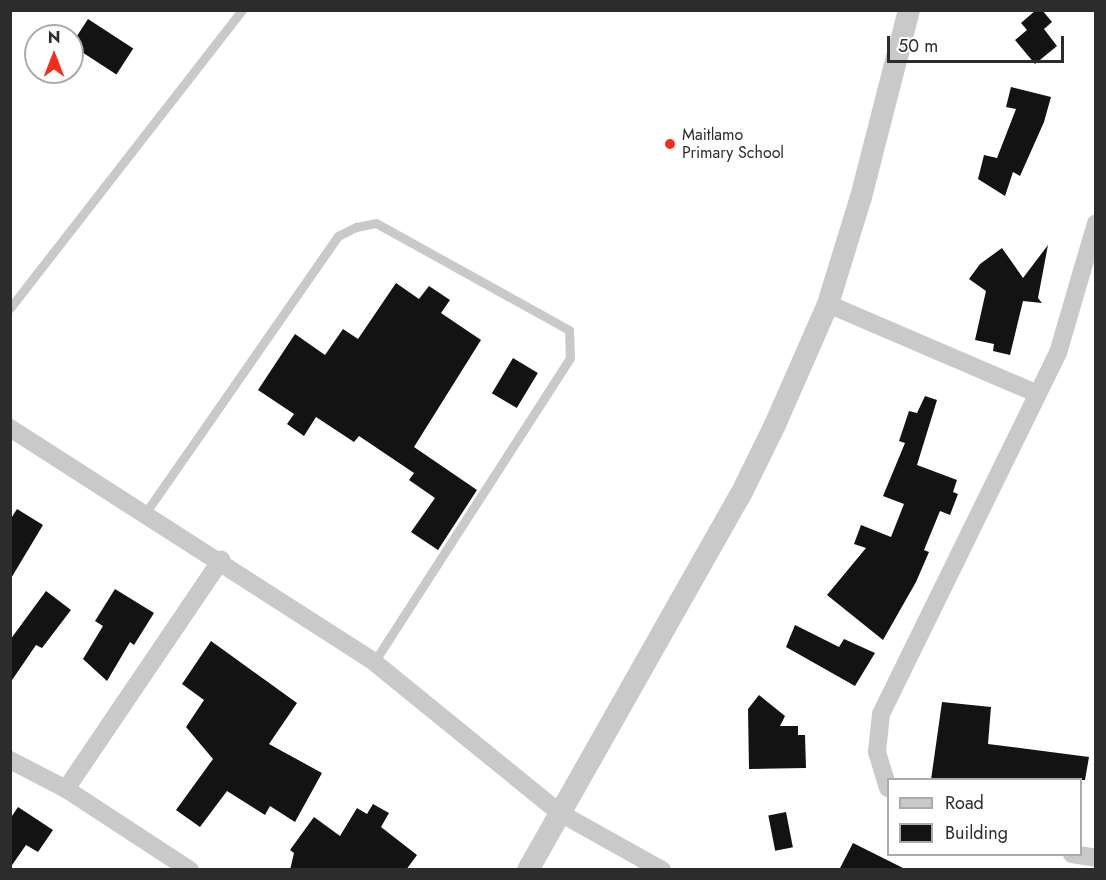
<!DOCTYPE html>
<html>
<head>
<meta charset="utf-8">
<style>
	body { margin:0 }
	#map { position:relative; width:1106px; height:880px; overflow:hidden; background:#fff; font-family:Jost,sans-serif }
	div>[style] { position:absolute }
	[style*='--x'] { left:calc(var(--x)*1px); top:calc(var(--y)*1px); width:calc(var(--w)*1px); rotate:calc(var(--a)*1deg) }
	.building>* { inset:0; background:#131313; transform-origin:0 0 }
	.service>* { height:9px; margin:-4.5px; padding:0 4.5px; transform-origin:4.5px; border-radius:4.5px; background:#c9c9c9 }
	.minor>* { height:18px; margin:-9px; padding:0 9px; transform-origin:9px; border-radius:9px; background:#c9c9c9 }
	.tertiary>* { height:22px; margin:-11px; padding:0 11px; transform-origin:11px; border-radius:11px; background:#c9c9c9 }
	.dots>* { width:16px; height:16px; translate:-50% -50%; box-sizing:border-box; border:3px solid #fff; border-radius:50% }
	span { translate:-50% -50%; white-space:nowrap; text-align:center; line-height:1.15; -webkit-text-stroke:6px #fff; paint-order:stroke }
	.poi-label { font-size:16px; color:#2c2c2c }
	.left { translate:0 -50%; text-align:left }
	.frame { position:absolute; inset:0; border:12px solid #2c2c2c; pointer-events:none }
	.legend { position:absolute; left:887px; top:778px; width:195px; height:78px; box-sizing:border-box; background:#fff; border:2px solid #ababab; margin:0; padding:8px 10px; list-style:none; font-size:18px; color:#2c2c2c }
	.legend li { display:flex; align-items:center; gap:12px; height:30px }
	.legend b { width:30px; border:2px solid #ababab }
	.north { position:absolute; left:24px; top:24px; width:60px; height:60px; box-sizing:border-box; background:#fff; border:2px solid #ababab; border-radius:50%; rotate:0deg; font-size:16px; font-weight:700; line-height:24px; text-align:center; color:#2c2c2c }
	.north::after { content:''; display:block; margin:auto; width:21px; height:27px; background:#f62c1b; clip-path:polygon(50% 0,100% 100%,50% 72%,0 100%) }
	.scale { position:absolute; left:887px; top:36px; width:177px; height:27px; box-sizing:border-box; border:3px solid #2c2c2c; border-top:0; padding-left:8px; font-size:18px; line-height:21px; white-space:nowrap; color:#2c2c2c; -webkit-text-stroke:4px #fff; paint-order:stroke }
</style>
</head>
<body>
<div id="map">
	<div class="building">
		<div style="clip-path:polygon(1036px 10px,1042px 10px,1052px 22px,1044px 29px,1057px 46px,1035px 64px,1015px 40px,1027px 30px,1021px 23px)"></div>
		<div style="left:88px;top:19px;width:54px;height:31px;rotate:33deg"></div>
		<div style="clip-path:polygon(1011px 87px,1051px 97px,1044px 122px,1020px 176px,1013px 172px,1005px 196px,978px 179px,984px 155px,997px 158px,1016px 109px,1006px 107px)"></div>
		<div style="clip-path:polygon(1048px 245px,1038px 298px,1042px 303px,1023px 301px,1010px 355px,993px 351px,994px 344px,975px 340px,986px 291px,969px 279px,980px 264px,1002px 248px,1023px 278px)"></div>
		<div style="clip-path:polygon(396px 283px,419px 299px,429px 286px,450px 300px,441px 313px,481px 340px,414px 447px,477px 490px,438px 550px,411px 532px,435px 498px,409px 480px,414px 473px,359px 436px,354px 442px,316px 417px,304px 436px,287px 424px,294px 414px,258px 390px,295px 334px,325px 355px,343px 329px,358px 339px)"></div>
		<div style="left:513px;top:358px;width:29px;height:41px;rotate:31deg"></div>
		<div style="clip-path:polygon(925px 396px,937px 400px,917px 465px,957px 480px,953px 492px,958px 494px,950px 515px,940px 511px,924px 550px,929px 552px,916px 582px,883px 640px,827px 595px,866px 548px,854px 544px,861px 525px,891px 537px,904px 504px,883px 496px,905px 443px,899px 441px,909px 411px,917px 413px)"></div>
		<div style="clip-path:polygon(17px 509px,43px 525px,10px 580px,10px 520px)"></div>
		<div style="clip-path:polygon(115px 589px,154px 613px,134px 645px,130px 642px,107px 681px,83px 659px,103px 626px,95px 621px)"></div>
		<div style="clip-path:polygon(46px 591px,71px 610px,42px 648px,36px 645px,10px 683px,10px 640px)"></div>
		<div style="clip-path:polygon(795px 625px,839px 647px,844px 639px,875px 653px,855px 686px,786px 647px)"></div>
		<div style="clip-path:polygon(211px 641px,297px 703px,269px 744px,322px 773px,295px 822px,270px 806px,265px 815px,227px 791px,200px 827px,176px 810px,213px 759px,186px 727px,204px 700px,182px 684px)"></div>
		<div style="clip-path:polygon(759px 695px,785px 716px,780px 726px,798px 726px,798px 735px,805px 735px,806px 768px,749px 769px,748px 709px)"></div>
		<div style="clip-path:polygon(942px 702px,991px 707px,988px 744px,1089px 757px,1085px 780px,931px 780px)"></div>
		<div style="clip-path:polygon(373px 804px,389px 813px,381px 827px,417px 855px,406px 870px,290px 870px,294px 853px,290px 850px,314px 817px,340px 836px,357px 808px,367px 814px)"></div>
		<div style="clip-path:polygon(18px 807px,53px 830px,38px 852px,26px 845px,10px 868px,10px 819px)"></div>
		<div style="left:786px;top:812px;width:36px;height:18px;rotate:79deg"></div>
		<div style="clip-path:polygon(853px 843px,907px 870px,839px 870px)"></div>
	</div>
	<div class="service">
		<div style="--x:10;--y:308;--w:378;--a:-52.1"></div>
		<div style="--x:144;--y:515;--w:340;--a:-55.2"></div>
		<div style="--x:338;--y:236;--w:20;--a:-27"></div>
		<div style="--x:356;--y:227;--w:20;--a:-11"></div>
		<div style="--x:376;--y:223;--w:221;--a:29"></div>
		<div style="--x:569;--y:330;--w:28;--a:88"></div>
		<div style="--x:570;--y:358;--w:362;--a:122.8"></div>
	</div>
	<div class="minor">
		<div style="--x:828;--y:304;--w:228;--a:23.2"></div>
		<div style="--x:10;--y:428;--w:433;--a:32.7"></div>
		<div style="--x:374;--y:662;--w:240;--a:39.1"></div>
		<div style="--x:560;--y:813;--w:117;--a:29.2"></div>
		<div style="--x:10;--y:760;--w:63;--a:27.4"></div>
		<div style="--x:66;--y:789;--w:148;--a:33.2"></div>
		<div style="--x:888;--y:788;--w:38;--a:-107"></div>
		<div style="--x:877;--y:752;--w:38;--a:-84"></div>
		<div style="--x:881;--y:714;--w:402;--a:-63.9"></div>
		<div style="--x:1058;--y:353;--w:135;--a:-73.7"></div>
		<div style="--x:66;--y:789;--w:277;--a:-55.9"></div>
		<div style="--x:1072;--y:854;--w:24;--a:9"></div>
	</div>
	<div class="tertiary">
		<div style="--x:528;--y:870;--w:430;--a:-60.5"></div>
		<div style="--x:740;--y:496;--w:77;--a:-63.8"></div>
		<div style="--x:774;--y:427;--w:134;--a:-66.3"></div>
		<div style="--x:828;--y:304;--w:112;--a:-72.9"></div>
		<div style="--x:861;--y:197;--w:193;--a:-75.6"></div>
	</div>
	<div class="dots">
		<div style="left:670px;top:144px;background:#f62c1b"></div>
	</div>
	<div class="poi-label">
		<span class="left" style="left:682px;top:144px">Maitlamo<br>Primary School</span>
	</div>
	<div class="frame"></div>
	<ul class="legend">
	<li><b style="height:8px;background:#c9c9c9"></b>Road</li>
	<li><b style="height:16px;background:#131313"></b>Building</li>
	</ul>
	<div class="north">N</div>
	<div class="scale">50 m</div>
</div>
</body>
</html>
